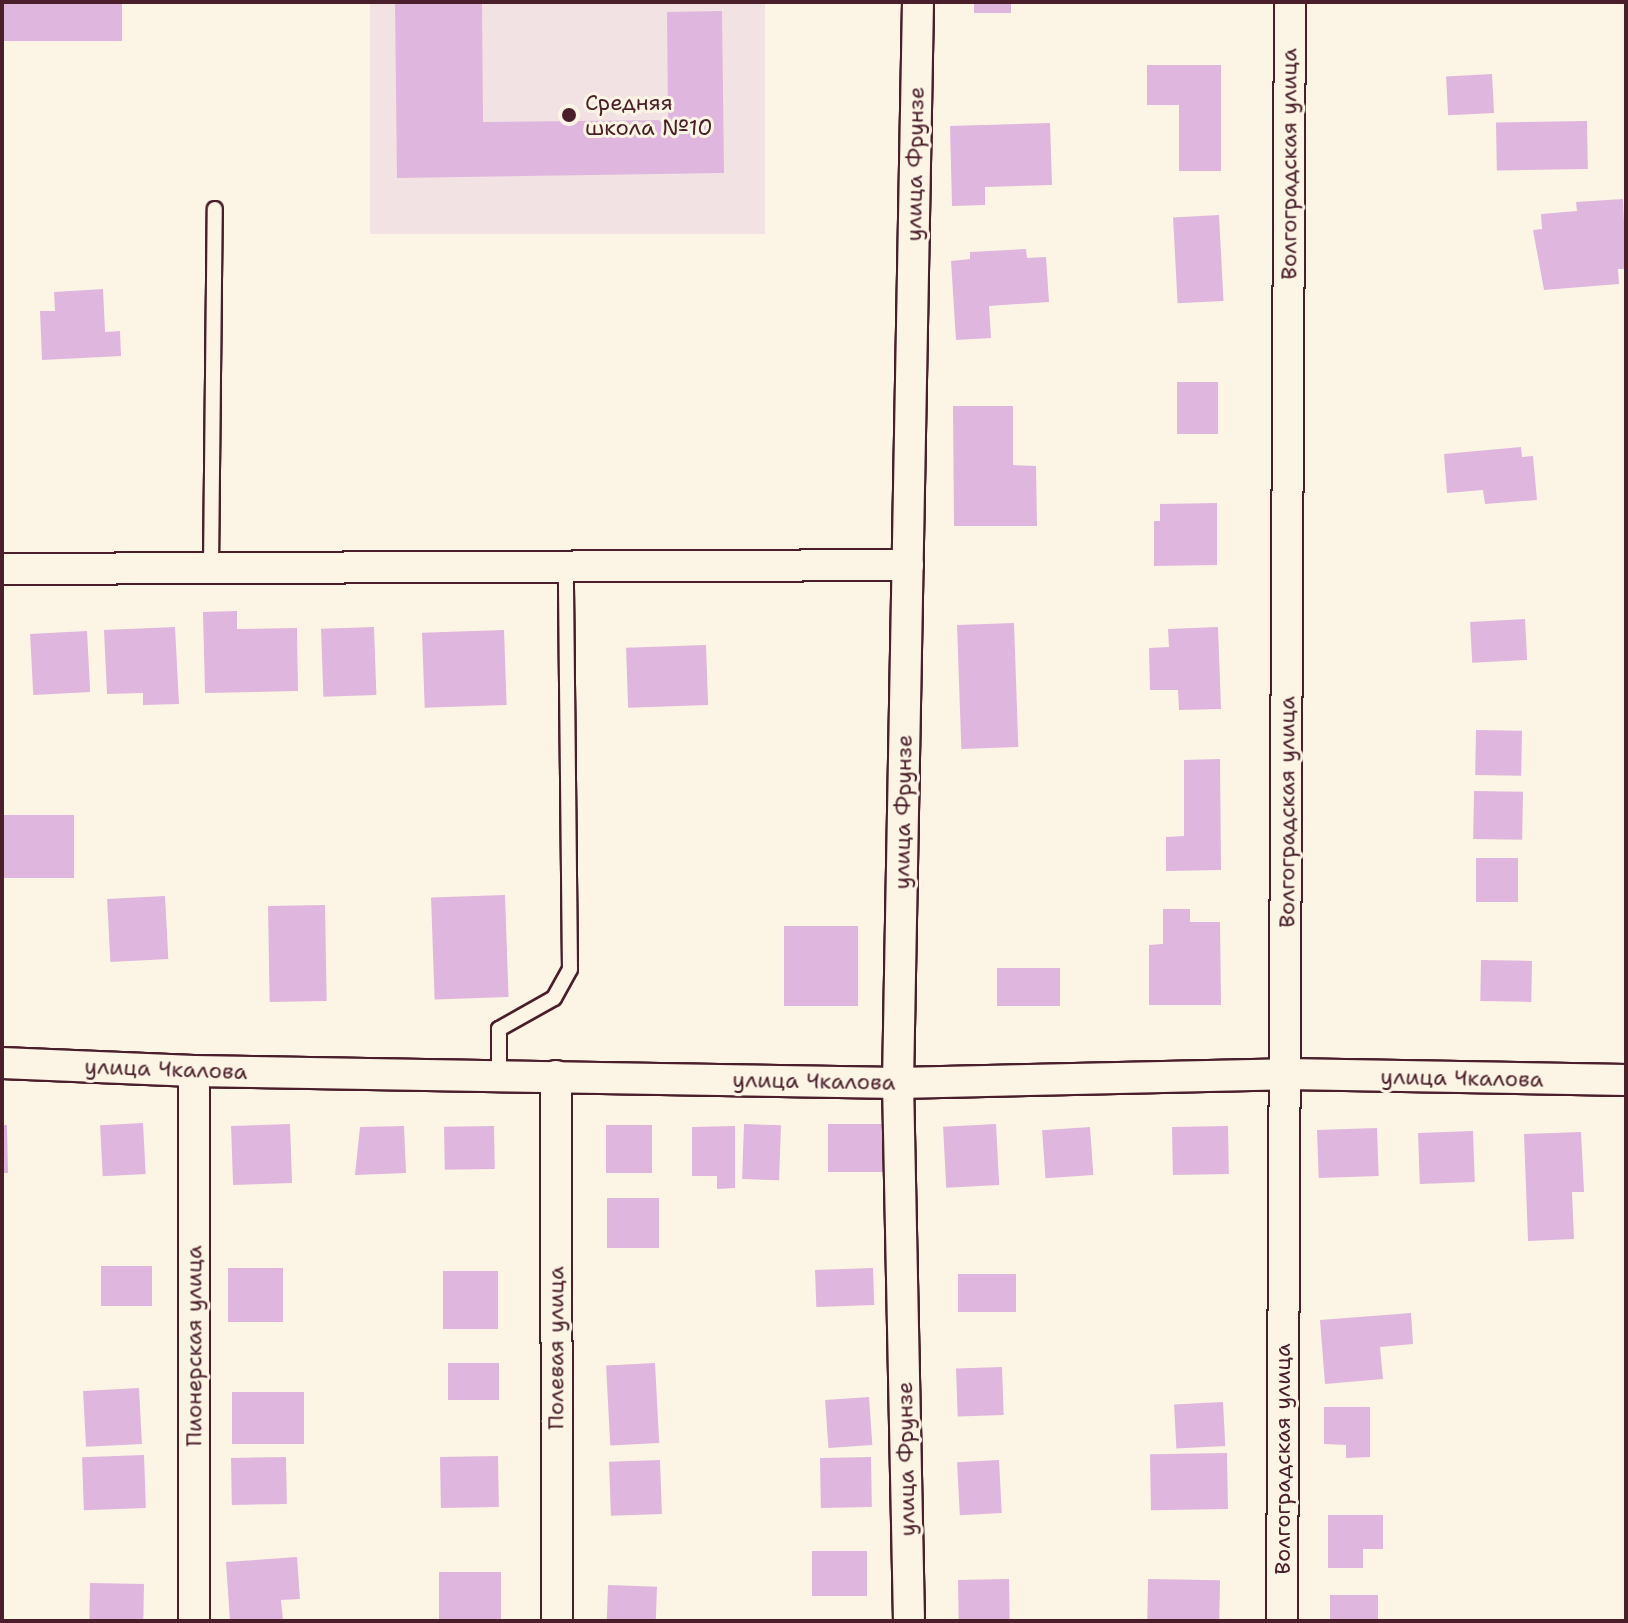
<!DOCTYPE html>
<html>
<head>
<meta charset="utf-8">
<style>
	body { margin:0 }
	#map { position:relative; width:1628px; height:1623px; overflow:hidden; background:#fcf5e5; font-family:"Shantell Sans",sans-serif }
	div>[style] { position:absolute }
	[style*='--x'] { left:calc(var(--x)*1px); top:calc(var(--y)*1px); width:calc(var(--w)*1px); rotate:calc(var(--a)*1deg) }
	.built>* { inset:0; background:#f3e2e3; transform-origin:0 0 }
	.building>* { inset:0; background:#dfb6dd; transform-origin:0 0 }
	.roads { filter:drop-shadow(2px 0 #4a1f2b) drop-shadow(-2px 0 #4a1f2b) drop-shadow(0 2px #4a1f2b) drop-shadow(0 -2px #4a1f2b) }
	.service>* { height:14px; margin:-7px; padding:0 7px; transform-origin:7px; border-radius:7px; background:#fcf5e5 }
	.minor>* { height:30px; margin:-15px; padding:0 15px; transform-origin:15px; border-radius:15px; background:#fcf5e5 }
	.dots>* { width:22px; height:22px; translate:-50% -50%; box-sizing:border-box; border:4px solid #fcf5e5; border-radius:50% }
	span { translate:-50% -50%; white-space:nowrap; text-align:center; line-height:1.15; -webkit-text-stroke:6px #fcf5e5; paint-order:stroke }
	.poi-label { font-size:22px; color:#4a1f2b }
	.left { translate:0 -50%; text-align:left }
	.street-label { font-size:22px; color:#4a1f2b }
	.frame { position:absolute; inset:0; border:4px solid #4a1f2b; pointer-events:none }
</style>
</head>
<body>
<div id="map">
	<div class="built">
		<div style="left:370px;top:2px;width:395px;height:232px"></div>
	</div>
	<div class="building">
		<div style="left:2px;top:2px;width:120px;height:39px"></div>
		<div style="clip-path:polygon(395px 2px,482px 2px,483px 122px,668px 120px,667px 12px,722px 11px,724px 173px,397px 178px)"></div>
		<div style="left:974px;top:2px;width:37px;height:11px"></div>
		<div style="clip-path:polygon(1147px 65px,1221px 65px,1221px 171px,1179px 171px,1179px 105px,1147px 105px)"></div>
		<div style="left:1492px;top:74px;width:39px;height:46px;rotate:87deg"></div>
		<div style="left:1587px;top:121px;width:48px;height:91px;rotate:89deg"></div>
		<div style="clip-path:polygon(1050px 123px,1052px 185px,985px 187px,985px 205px,952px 206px,950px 126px)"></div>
		<div style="clip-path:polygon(1623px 199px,1626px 269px,1618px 269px,1619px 284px,1544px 290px,1533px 230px,1542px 229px,1541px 214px,1577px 211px,1576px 202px)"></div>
		<div style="left:1219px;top:215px;width:86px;height:46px;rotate:87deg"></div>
		<div style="clip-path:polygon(1026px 249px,1027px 258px,1046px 257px,1049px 302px,989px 306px,991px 338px,956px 340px,951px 261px,970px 259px,970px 252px)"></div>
		<div style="clip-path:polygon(103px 289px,105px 332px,120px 331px,121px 356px,42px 360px,40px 311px,55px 311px,54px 292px)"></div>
		<div style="left:1177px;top:382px;width:41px;height:52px"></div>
		<div style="clip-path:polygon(953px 406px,1013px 406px,1013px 465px,1036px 466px,1037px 526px,954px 526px)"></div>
		<div style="clip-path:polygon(1521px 447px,1522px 457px,1533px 456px,1537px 500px,1485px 504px,1483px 490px,1447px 493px,1444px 454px)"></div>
		<div style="clip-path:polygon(1217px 503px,1217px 565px,1154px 566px,1154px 521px,1160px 521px,1160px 504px)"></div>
		<div style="clip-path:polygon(237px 611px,237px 629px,297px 628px,298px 691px,205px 693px,203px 612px)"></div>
		<div style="left:1525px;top:619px;width:41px;height:55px;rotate:87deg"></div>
		<div style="left:1014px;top:623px;width:124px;height:57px;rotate:88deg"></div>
		<div style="clip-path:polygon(175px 627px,179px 704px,143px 705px,143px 693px,107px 694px,104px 630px)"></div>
		<div style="left:374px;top:627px;width:68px;height:53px;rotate:88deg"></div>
		<div style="clip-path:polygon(1218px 627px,1221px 709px,1179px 710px,1178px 690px,1150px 690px,1149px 648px,1169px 647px,1168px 629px)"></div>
		<div style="left:504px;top:630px;width:75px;height:82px;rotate:88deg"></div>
		<div style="left:87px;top:631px;width:61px;height:57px;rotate:87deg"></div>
		<div style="left:706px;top:645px;width:60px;height:80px;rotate:88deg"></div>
		<div style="left:1476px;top:730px;width:46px;height:45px;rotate:1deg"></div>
		<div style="clip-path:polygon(1220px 759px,1221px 870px,1166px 871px,1166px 837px,1184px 836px,1184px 760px)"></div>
		<div style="left:1474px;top:791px;width:49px;height:48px;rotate:1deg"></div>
		<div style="left:4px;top:815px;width:70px;height:63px"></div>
		<div style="left:1476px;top:858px;width:42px;height:44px"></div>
		<div style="left:505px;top:895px;width:102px;height:74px;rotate:88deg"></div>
		<div style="left:165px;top:896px;width:63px;height:58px;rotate:87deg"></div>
		<div style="left:325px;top:905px;width:96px;height:57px;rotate:89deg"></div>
		<div style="clip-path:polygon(1163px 909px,1190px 909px,1190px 922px,1220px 922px,1221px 1005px,1149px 1005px,1149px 945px,1163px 944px)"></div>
		<div style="left:784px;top:926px;width:74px;height:80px"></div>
		<div style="left:1481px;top:960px;width:51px;height:41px;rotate:1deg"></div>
		<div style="left:997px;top:968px;width:63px;height:38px"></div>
		<div style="left:143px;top:1123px;width:51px;height:43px;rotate:87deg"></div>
		<div style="left:290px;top:1124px;width:59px;height:59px;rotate:88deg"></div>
		<div style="left:744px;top:1124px;width:37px;height:55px;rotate:2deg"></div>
		<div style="left:828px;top:1124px;width:61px;height:48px"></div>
		<div style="left:996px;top:1124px;width:61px;height:53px;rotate:87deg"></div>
		<div style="clip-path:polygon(2px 1125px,7px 1125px,8px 1173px,2px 1173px)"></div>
		<div style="left:606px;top:1125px;width:46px;height:48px"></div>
		<div style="clip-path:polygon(404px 1126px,406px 1173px,355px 1175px,360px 1127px)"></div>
		<div style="left:494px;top:1126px;width:43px;height:50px;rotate:89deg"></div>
		<div style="clip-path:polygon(735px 1126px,735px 1188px,717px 1189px,717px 1176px,692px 1176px,692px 1127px)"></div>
		<div style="left:1228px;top:1126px;width:48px;height:56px;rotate:89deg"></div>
		<div style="left:1090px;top:1127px;width:48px;height:48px;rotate:86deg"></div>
		<div style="left:1377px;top:1128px;width:48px;height:60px;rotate:88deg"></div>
		<div style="left:1473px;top:1131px;width:51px;height:55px;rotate:88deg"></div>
		<div style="clip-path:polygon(1581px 1132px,1584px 1192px,1572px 1192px,1574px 1239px,1528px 1241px,1524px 1134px)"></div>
		<div style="left:607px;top:1198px;width:52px;height:50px"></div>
		<div style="left:101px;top:1266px;width:51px;height:40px"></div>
		<div style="left:228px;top:1268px;width:55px;height:54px"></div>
		<div style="left:873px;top:1268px;width:37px;height:58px;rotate:88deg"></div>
		<div style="left:443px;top:1271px;width:55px;height:58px"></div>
		<div style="left:958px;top:1274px;width:58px;height:38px"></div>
		<div style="clip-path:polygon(1411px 1313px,1413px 1344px,1380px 1347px,1383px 1379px,1325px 1384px,1320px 1320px)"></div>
		<div style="left:448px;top:1363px;width:51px;height:37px"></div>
		<div style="left:655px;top:1363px;width:80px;height:49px;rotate:87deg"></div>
		<div style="left:1002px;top:1367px;width:48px;height:46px;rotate:88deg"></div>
		<div style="left:139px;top:1388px;width:56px;height:56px;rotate:87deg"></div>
		<div style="left:232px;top:1392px;width:72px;height:52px"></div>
		<div style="left:869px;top:1397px;width:48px;height:44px;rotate:86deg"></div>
		<div style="left:1223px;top:1402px;width:44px;height:49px;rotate:87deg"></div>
		<div style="clip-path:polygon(1324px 1407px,1370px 1407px,1370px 1457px,1346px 1458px,1346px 1445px,1324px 1444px)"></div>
		<div style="left:1227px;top:1453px;width:56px;height:77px;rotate:89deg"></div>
		<div style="left:144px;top:1455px;width:53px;height:62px;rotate:88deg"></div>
		<div style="left:498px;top:1456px;width:51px;height:58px;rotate:89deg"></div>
		<div style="left:286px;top:1457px;width:47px;height:55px;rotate:89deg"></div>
		<div style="left:871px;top:1457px;width:50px;height:51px;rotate:89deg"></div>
		<div style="left:660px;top:1460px;width:54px;height:51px;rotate:88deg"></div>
		<div style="left:999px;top:1460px;width:53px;height:42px;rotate:87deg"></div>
		<div style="clip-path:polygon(1328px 1515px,1383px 1515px,1383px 1549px,1363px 1549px,1363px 1568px,1328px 1568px)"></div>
		<div style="left:812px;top:1551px;width:55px;height:45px"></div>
		<div style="clip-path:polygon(297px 1557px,300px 1599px,281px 1600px,283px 1620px,230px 1621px,226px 1562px)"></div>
		<div style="left:439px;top:1572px;width:62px;height:49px"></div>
		<div style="left:1009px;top:1579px;width:42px;height:51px;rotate:89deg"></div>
		<div style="left:1148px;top:1579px;width:72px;height:42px;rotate:1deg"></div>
		<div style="left:90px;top:1583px;width:54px;height:38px;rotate:1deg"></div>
		<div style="left:608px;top:1585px;width:49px;height:36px;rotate:2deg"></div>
		<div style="left:1378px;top:1595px;width:26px;height:48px;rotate:90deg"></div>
	</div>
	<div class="roads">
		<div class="service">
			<div style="--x:211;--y:567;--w:358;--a:-89.4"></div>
			<div style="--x:499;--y:1075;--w:46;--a:-90"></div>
			<div style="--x:499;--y:1029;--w:63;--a:-29.4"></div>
			<div style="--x:554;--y:998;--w:33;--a:-61"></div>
			<div style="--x:570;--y:969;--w:406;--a:-90.6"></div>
		</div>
		<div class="minor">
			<div style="--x:2;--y:569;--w:906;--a:-0.25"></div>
			<div style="--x:2;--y:1063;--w:192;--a:2.4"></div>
			<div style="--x:194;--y:1071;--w:704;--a:0.98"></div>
			<div style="--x:898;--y:1083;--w:388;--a:-1.3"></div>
			<div style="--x:1286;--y:1074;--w:340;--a:1"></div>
			<div style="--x:194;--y:1071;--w:550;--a:90"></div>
			<div style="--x:556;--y:1076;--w:545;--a:89.89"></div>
			<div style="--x:909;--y:1621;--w:538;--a:-91.17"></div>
			<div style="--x:898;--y:1083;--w:1081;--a:-88.94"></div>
			<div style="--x:1282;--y:1621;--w:1619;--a:-89.72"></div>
		</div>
	</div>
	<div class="dots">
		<div style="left:569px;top:115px;background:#4a1f2b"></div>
	</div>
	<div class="poi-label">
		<span class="left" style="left:585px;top:115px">Средняя<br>школа №10</span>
	</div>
	<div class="street-label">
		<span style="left:915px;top:164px;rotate:-89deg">улица Фрунзе</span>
		<span style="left:1289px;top:164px;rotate:-90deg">Волгоградская улица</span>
		<span style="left:903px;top:812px;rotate:-89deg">улица Фрунзе</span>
		<span style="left:1287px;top:812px;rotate:-90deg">Волгоградская улица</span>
		<span style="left:166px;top:1069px;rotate:2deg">улица Чкалова</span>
		<span style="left:1462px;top:1078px;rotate:1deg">улица Чкалова</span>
		<span style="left:814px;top:1081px;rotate:1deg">улица Чкалова</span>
		<span style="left:194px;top:1346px;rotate:-90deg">Пионерская улица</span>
		<span style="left:556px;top:1348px;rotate:-90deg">Полевая улица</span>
		<span style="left:906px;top:1459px;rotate:-91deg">улица Фрунзе</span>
		<span style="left:1283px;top:1459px;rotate:-90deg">Волгоградская улица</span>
	</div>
	<div class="frame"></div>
</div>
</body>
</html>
